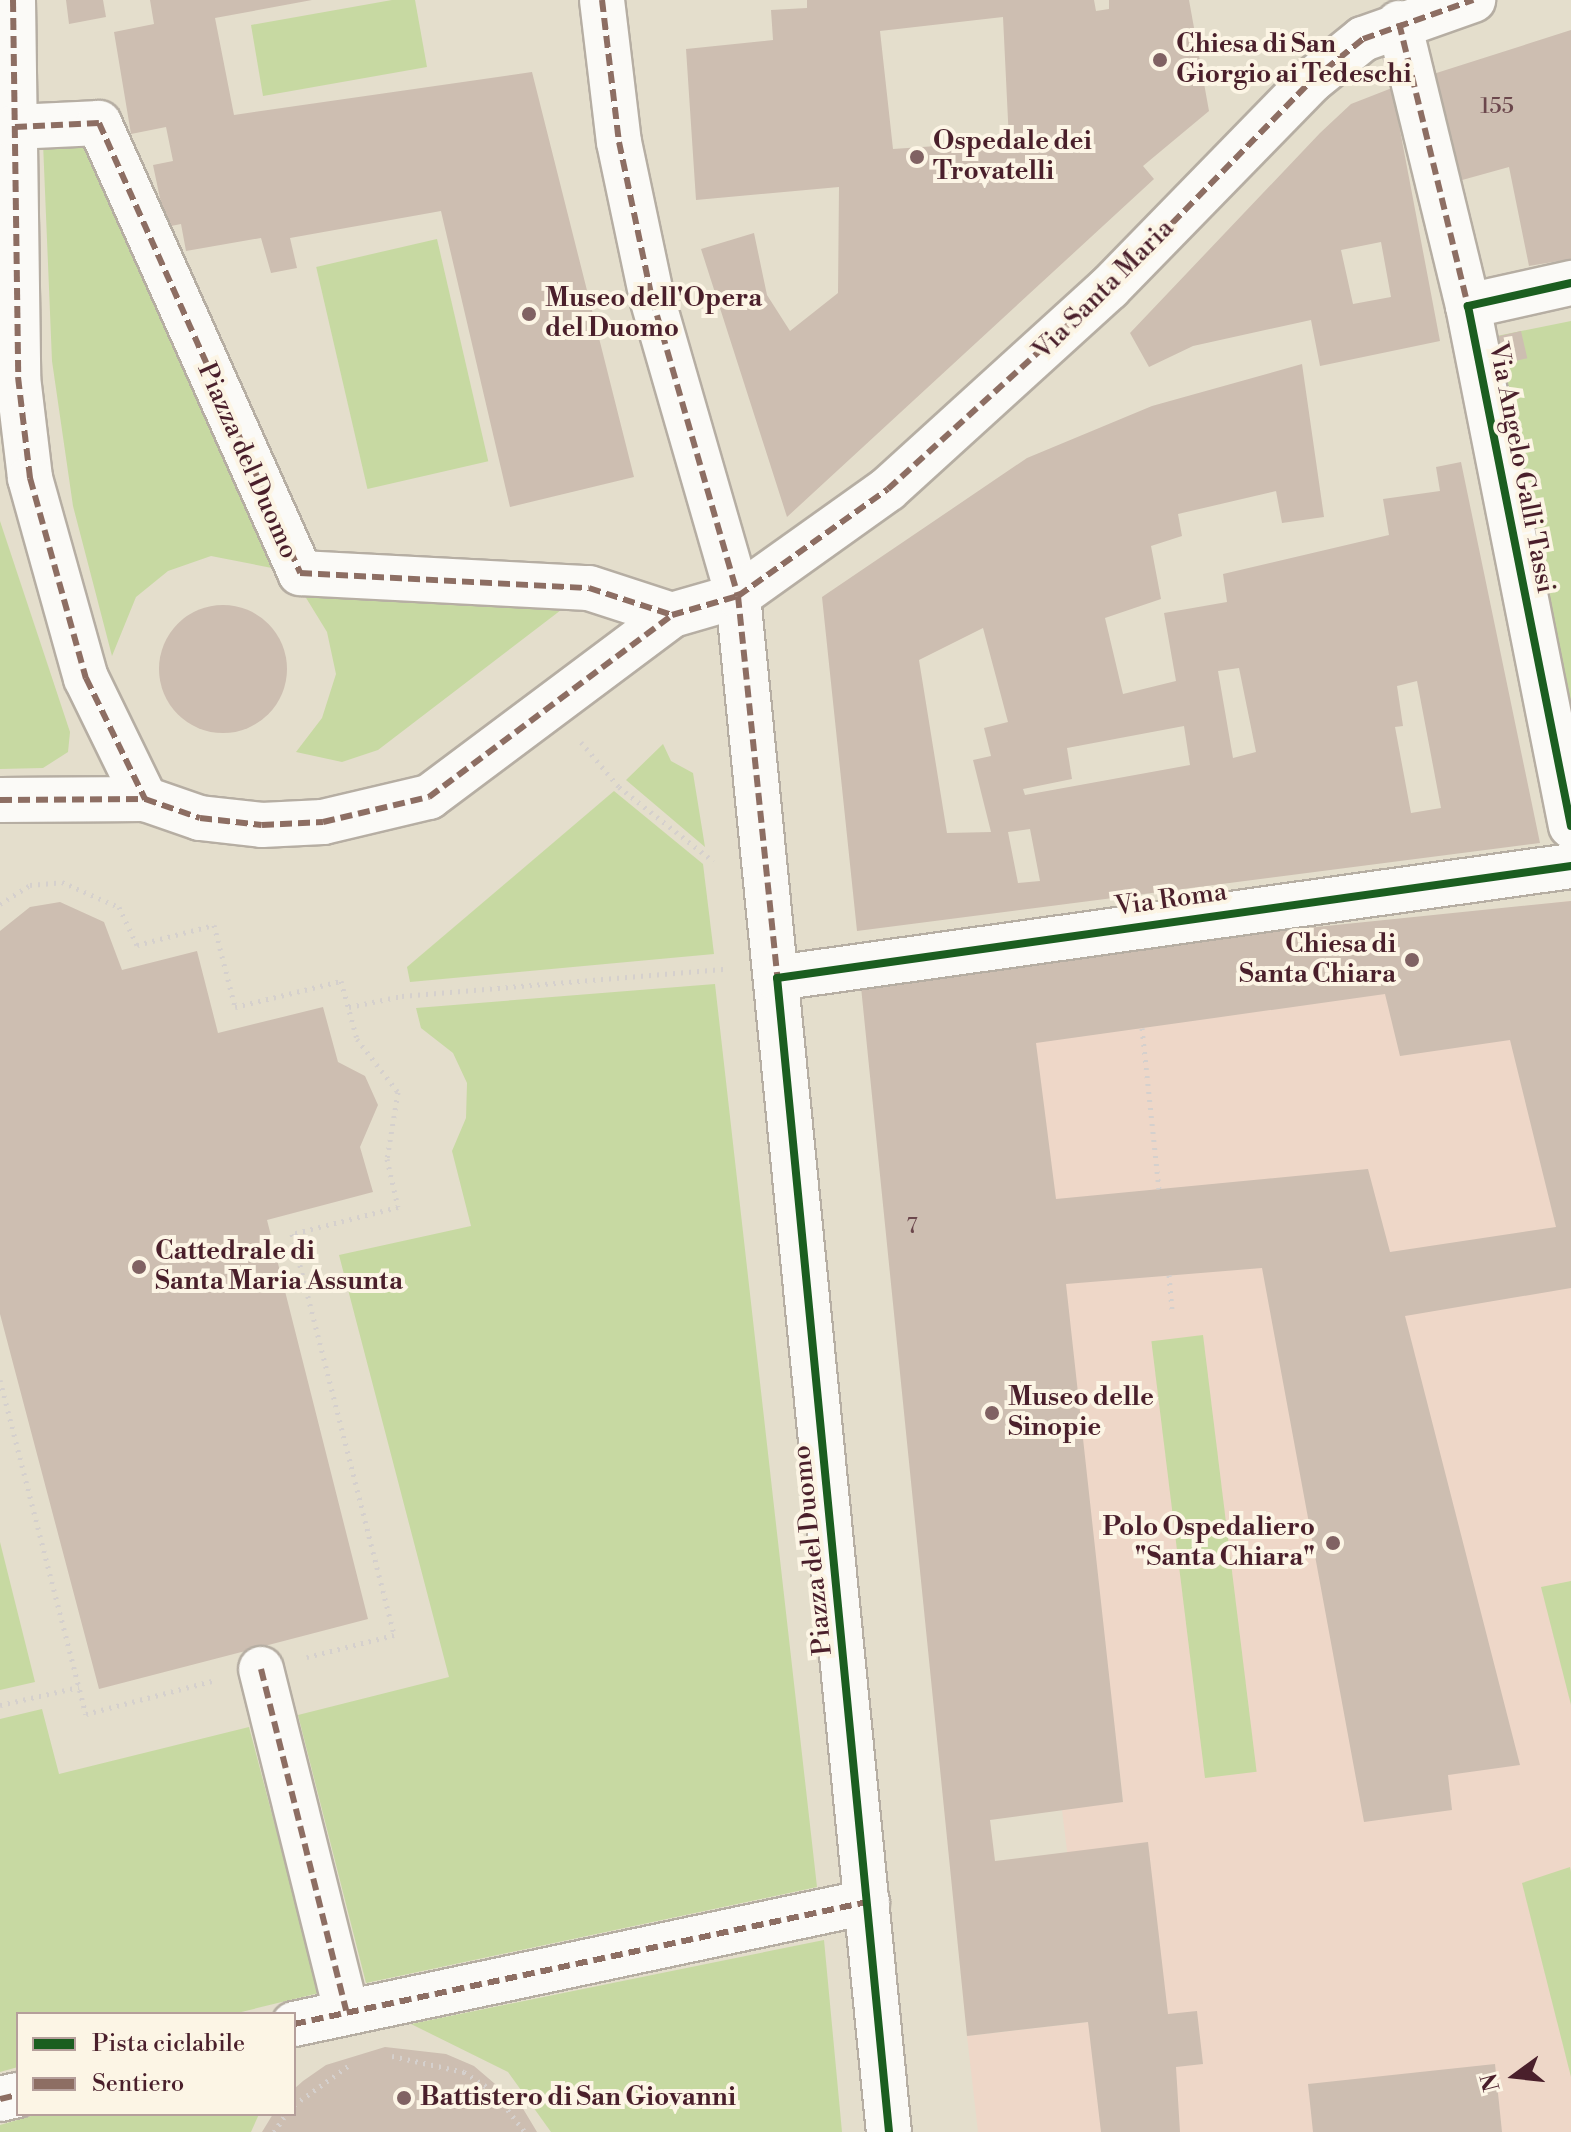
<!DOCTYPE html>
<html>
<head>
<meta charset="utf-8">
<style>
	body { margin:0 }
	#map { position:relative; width:1571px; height:2132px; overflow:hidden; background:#e4decc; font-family:"Libre Bodoni",serif }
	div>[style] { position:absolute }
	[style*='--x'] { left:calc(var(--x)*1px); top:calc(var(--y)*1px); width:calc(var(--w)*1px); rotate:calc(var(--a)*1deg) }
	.built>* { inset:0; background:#eed7c8 }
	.green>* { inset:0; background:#c7d9a2; transform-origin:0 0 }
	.building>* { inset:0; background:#cdbeb1; transform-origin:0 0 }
	.round { border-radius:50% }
	.path>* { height:5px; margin-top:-2.5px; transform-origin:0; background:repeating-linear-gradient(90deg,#d5d0cd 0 2px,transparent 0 8px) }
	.roads { filter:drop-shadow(2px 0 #b6aea3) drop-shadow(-2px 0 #b6aea3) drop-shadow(0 2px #b6aea3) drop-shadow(0 -2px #b6aea3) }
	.minor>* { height:44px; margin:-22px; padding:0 22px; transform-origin:22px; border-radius:22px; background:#fbfaf7 }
	.quiet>* { height:6px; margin-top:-3px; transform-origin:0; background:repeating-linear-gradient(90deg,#8d6e63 0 12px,transparent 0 18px) }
	.cycleway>* { height:8px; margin:-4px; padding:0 4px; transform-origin:4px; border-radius:4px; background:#1b5e20 }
	.dots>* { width:22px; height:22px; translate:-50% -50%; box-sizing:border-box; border:4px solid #fcf5e5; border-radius:50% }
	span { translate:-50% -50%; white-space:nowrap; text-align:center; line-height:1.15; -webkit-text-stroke:8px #fcf5e5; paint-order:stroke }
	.number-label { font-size:22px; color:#6b474c }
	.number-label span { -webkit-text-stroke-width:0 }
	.poi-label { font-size:26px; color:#4a1f2b; font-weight:700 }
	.left { translate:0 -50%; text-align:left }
	.right { translate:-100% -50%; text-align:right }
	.street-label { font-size:26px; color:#4a1f2b }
	.legend { position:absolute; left:16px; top:2012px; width:280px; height:104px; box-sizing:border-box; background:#fcf5e5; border:2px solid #b59f9b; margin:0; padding:10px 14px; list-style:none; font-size:24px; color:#4a1f2b }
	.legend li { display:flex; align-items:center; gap:16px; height:40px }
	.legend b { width:40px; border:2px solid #b59f9b }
	.north { position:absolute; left:1475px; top:2036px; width:80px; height:80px; -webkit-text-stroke:6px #fcf5e5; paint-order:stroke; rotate:255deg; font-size:22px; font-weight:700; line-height:32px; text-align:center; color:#4a1f2b }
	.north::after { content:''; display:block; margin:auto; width:28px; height:36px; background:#4a1f2b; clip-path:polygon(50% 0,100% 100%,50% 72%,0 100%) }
</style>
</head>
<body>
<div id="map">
	<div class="built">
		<div style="clip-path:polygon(1571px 901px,1571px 2132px,978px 2132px,967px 2036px,1088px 2022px,1062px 1810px,1123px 1801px,1025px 961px)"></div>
	</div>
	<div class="green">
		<div style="clip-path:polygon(392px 0,415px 0,427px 67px,263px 96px,251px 25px)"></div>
		<div style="clip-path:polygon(85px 139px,277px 569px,211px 556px,168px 571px,136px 597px,112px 656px,73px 506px,52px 361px,43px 143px)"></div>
		<div style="left:437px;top:239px;width:228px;height:124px;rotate:77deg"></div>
		<div style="clip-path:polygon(1571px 321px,1571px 703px,1492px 337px)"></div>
		<div style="clip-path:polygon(0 521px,70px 732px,68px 752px,43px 768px,0 769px)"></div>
		<div style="clip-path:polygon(300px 588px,578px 597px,378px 750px,342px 762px,296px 752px,322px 718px,336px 674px,327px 632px)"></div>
		<div style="clip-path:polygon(663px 744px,671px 761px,693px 773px,705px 847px,626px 780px)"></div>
		<div style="clip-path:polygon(614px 791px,703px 864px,714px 954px,410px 982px,407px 967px)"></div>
		<div style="clip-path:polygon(715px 984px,817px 1887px,366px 1983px,298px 1715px,449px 1677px,339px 1255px,471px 1226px,452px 1151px,466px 1118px,467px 1083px,453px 1053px,421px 1028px,416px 1008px)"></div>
		<div style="left:1203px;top:1335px;width:440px;height:52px;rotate:83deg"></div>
		<div style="clip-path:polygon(0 1542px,35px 1682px,0 1690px)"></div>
		<div style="clip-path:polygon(1571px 1581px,1571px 1705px,1541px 1587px)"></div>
		<div style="clip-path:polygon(42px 1709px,59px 1774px,249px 1727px,319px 1993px,233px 2014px,18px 2014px,18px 2067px,0 2072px,0 1719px)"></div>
		<div style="clip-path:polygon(1570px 1867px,1571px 1872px,1571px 2077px,1522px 1883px)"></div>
		<div style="clip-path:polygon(824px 1940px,842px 2132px,551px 2132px,508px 2072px,411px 2024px)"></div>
		<div style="clip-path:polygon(38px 2114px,259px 2114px,251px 2132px,0 2132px,0 2125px)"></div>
	</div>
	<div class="building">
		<div style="clip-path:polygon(66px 0,103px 0,106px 17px,69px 24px)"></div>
		<div style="clip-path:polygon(150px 0,312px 0,215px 18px,234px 115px,532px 72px,634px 477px,510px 507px,441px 211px,290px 238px,297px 268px,271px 273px,261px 238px,186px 251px,181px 224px,166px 227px,153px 165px,173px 161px,166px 127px,131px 134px,114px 32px,154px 24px)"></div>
		<div style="clip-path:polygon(evenodd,807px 0,1094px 0,1096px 11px,1109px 9px,1109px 0,1189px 0,1209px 111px,1143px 166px,1154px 179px,787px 517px,701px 249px,754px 233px,767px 295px,790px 331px,838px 293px,839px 187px,696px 200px,686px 49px,773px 40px,771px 10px,807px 8px,807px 0,1003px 17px,1009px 141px,893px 149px,880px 31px,1003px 17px)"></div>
		<div style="clip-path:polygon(1571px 30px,1571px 259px,1529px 266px,1509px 167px,1455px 182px,1427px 76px)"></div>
		<div style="clip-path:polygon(evenodd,1392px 88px,1440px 341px,1320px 366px,1311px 320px,1193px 346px,1149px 367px,1130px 333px,1320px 133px,1351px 104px,1392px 88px,1381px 242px,1391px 297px,1353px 304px,1341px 250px,1381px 242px)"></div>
		<div style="left:1521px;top:331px;width:28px;height:30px;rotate:77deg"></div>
		<div style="clip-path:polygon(evenodd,1302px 364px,1324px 517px,1282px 523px,1276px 491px,1178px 514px,1182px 536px,1151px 546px,1161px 599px,1105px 618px,1123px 694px,1176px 681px,1164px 613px,1227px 602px,1223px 574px,1389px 535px,1383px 499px,1440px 491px,1436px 467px,1461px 462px,1540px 843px,857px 931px,822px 597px,1027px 458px,1152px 406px,1302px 364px,983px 628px,1008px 722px,984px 728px,991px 756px,973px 760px,991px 832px,947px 833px,919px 660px,983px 628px,1302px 364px,1239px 668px,1256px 752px,1233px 758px,1218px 671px,1239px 668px,1302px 364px,1417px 681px,1441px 808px,1411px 813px,1395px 727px,1403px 726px,1397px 686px,1417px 681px,1302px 364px,1184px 726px,1190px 765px,1025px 795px,1023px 789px,1072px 779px,1067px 748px,1184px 726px,1302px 364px,1030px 829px,1040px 881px,1018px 883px,1008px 832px,1030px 829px)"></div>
		<div class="round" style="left:159px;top:605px;width:128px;height:128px"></div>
		<div style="clip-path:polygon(evenodd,1571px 901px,1571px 1288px,1405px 1316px,1520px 1765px,1448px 1775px,1452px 1810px,1364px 1822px,1262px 1268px,1066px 1284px,1123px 1802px,990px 1820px,995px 1861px,1148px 1842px,1168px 2014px,1197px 2011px,1203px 2064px,1176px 2067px,1180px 2132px,1101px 2132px,1088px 2022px,967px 2036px,861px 987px,1132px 946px,1571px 901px,1385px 994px,1400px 1056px,1510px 1040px,1556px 1227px,1390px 1252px,1368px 1169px,1056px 1199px,1036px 1043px,1385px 994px)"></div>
		<div style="clip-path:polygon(60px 902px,104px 922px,122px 970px,197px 951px,218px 1033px,323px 1007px,338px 1062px,365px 1076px,378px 1105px,360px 1147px,373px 1192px,267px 1220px,368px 1619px,99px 1689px,0 1314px,0 931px,30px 907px)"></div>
		<div style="clip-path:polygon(385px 2047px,446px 2054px,474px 2066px,522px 2107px,537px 2132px,262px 2132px,273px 2114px,294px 2114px,294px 2089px,303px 2081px,326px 2065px)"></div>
		<div style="clip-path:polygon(1495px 2064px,1502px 2132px,1313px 2132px,1308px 2084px)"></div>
	</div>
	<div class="path">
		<div style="--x:581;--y:742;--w:59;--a:49.8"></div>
		<div style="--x:619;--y:787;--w:120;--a:38.2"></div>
		<div style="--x:0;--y:904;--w:36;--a:-32"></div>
		<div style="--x:30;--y:885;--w:32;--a:-5"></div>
		<div style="--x:62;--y:882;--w:62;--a:23.7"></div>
		<div style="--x:119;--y:907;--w:42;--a:64.7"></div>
		<div style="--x:137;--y:945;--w:80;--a:-14.6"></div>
		<div style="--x:214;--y:925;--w:85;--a:75.6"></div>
		<div style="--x:235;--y:1007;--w:109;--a:-13.8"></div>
		<div style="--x:341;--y:981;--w:60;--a:74.6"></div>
		<div style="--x:357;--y:1039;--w:67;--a:52.3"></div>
		<div style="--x:398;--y:1092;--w:68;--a:99.3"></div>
		<div style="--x:387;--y:1159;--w:49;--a:77.1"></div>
		<div style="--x:398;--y:1207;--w:109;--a:165.7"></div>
		<div style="--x:292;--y:1234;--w:414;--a:75.7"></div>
		<div style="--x:394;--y:1635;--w:90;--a:165.8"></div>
		<div style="--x:349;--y:1007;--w:54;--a:-11.7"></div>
		<div style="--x:402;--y:996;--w:325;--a:-4.8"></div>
		<div style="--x:1142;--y:1028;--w:162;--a:84"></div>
		<div style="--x:1169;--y:1275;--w:37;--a:85"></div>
		<div style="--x:0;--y:1380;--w:345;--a:75.6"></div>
		<div style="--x:86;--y:1714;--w:134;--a:-14.7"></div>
		<div style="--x:0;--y:1705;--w:81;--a:-12.8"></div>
		<div style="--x:392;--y:2056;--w:74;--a:12.5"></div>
		<div style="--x:464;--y:2072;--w:35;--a:33"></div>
		<div style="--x:493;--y:2091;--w:52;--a:52"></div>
		<div style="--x:294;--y:2105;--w:67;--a:-35.8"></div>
		<div style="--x:274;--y:2132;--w:22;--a:-56"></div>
	</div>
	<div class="roads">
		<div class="minor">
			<div style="--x:13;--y:0;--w:377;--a:89.2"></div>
			<div style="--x:18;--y:377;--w:102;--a:83.2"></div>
			<div style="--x:30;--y:478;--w:208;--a:74.4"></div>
			<div style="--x:86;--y:678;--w:135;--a:64"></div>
			<div style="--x:602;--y:0;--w:143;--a:83.2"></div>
			<div style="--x:619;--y:142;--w:159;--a:78.1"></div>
			<div style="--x:652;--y:298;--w:310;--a:73.9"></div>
			<div style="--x:738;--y:596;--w:1543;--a:84.39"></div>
			<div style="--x:1399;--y:23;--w:291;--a:76.3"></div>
			<div style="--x:1468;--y:306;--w:530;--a:78.8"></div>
			<div style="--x:15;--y:127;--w:84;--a:-2.7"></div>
			<div style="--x:99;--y:123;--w:493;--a:65.9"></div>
			<div style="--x:300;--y:573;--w:289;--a:3"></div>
			<div style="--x:589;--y:588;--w:87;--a:18"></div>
			<div style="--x:1468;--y:306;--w:106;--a:-12.6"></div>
			<div style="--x:0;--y:800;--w:145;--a:-0.4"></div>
			<div style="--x:145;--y:799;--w:58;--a:19.1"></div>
			<div style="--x:200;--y:818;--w:62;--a:6.4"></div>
			<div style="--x:262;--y:825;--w:61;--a:-2.8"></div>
			<div style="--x:323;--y:822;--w:109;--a:-13.3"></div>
			<div style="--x:429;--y:797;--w:304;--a:-36.8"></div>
			<div style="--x:672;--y:615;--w:69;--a:-16.1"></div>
			<div style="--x:738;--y:596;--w:184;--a:-35.5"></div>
			<div style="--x:888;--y:489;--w:299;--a:-42.3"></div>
			<div style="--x:1109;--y:288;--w:289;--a:-45.7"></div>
			<div style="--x:1311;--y:81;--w:67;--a:-38.9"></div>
			<div style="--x:1363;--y:39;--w:117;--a:-19.5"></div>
			<div style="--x:777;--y:978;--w:802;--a:-8.03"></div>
			<div style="--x:261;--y:1669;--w:352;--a:76"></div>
			<div style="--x:294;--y:2024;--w:586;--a:-12.02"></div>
			<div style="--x:0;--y:2099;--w:18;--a:-13"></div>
		</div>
	</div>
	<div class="quiet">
		<div style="--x:13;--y:0;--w:377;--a:89.2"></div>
		<div style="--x:18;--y:377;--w:102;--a:83.2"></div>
		<div style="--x:30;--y:478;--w:208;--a:74.4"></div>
		<div style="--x:86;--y:678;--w:135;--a:64"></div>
		<div style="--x:602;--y:0;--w:143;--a:83.2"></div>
		<div style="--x:619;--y:142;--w:159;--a:78.1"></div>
		<div style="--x:652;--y:298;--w:310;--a:73.9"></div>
		<div style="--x:738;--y:596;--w:391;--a:84.1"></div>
		<div style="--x:1399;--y:23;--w:291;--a:76.3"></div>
		<div style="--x:15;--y:127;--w:84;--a:-2.7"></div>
		<div style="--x:99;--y:123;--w:493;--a:65.9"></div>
		<div style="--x:300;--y:573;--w:289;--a:3"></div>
		<div style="--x:589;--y:588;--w:87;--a:18"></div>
		<div style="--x:0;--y:800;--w:145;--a:-0.4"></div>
		<div style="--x:145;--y:799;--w:58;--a:19.1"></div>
		<div style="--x:200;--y:818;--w:62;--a:6.4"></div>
		<div style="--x:262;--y:825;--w:61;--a:-2.8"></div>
		<div style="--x:323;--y:822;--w:109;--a:-13.3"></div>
		<div style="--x:429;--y:797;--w:304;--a:-36.8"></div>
		<div style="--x:672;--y:615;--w:69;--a:-16.1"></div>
		<div style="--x:738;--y:596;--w:184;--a:-35.5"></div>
		<div style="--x:888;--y:489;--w:299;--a:-42.3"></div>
		<div style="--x:1109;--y:288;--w:289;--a:-45.7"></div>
		<div style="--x:1311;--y:81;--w:67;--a:-38.9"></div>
		<div style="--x:1363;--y:39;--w:117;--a:-19.5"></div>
		<div style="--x:261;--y:1669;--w:352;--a:76"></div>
		<div style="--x:294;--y:2024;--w:586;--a:-12.02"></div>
		<div style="--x:0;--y:2099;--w:18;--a:-13"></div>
	</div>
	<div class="cycleway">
		<div style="--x:1571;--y:283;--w:106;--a:167.4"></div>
		<div style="--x:1468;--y:306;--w:530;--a:78.8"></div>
		<div style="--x:889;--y:2132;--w:1159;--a:-95.54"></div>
		<div style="--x:777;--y:978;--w:802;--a:-8.03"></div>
	</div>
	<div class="dots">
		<div style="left:1160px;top:60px;background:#806263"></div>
		<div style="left:917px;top:157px;background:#806263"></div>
		<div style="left:529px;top:314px;background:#806263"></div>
		<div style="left:1412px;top:960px;background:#806263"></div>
		<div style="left:139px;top:1267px;background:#806263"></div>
		<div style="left:992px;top:1413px;background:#806263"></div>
		<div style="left:1333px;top:1543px;background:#806263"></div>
		<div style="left:404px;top:2098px;background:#806263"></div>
	</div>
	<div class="number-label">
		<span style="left:1497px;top:107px">155</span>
		<span style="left:912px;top:1227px">7</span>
	</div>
	<div class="poi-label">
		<span class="left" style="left:1176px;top:60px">Chiesa di San<br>Giorgio ai Tedeschi</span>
		<span class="left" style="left:933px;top:157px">Ospedale dei<br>Trovatelli</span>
		<span class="left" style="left:545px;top:314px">Museo dell'Opera<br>del Duomo</span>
		<span class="right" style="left:1396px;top:960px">Chiesa di<br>Santa Chiara</span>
		<span class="left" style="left:155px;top:1267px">Cattedrale di<br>Santa Maria Assunta</span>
		<span class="left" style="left:1008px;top:1413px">Museo delle<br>Sinopie</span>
		<span class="right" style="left:1315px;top:1543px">Polo Ospedaliero<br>"Santa Chiara"</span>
		<span class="left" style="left:420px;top:2098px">Battistero di San Giovanni</span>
	</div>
	<div class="street-label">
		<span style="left:1104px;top:290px;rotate:-45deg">Via Santa Maria</span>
		<span style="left:247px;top:461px;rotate:66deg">Piazza del Duomo</span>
		<span style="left:1521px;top:468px;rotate:79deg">Via Angelo Galli Tassi</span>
		<span style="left:1171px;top:900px;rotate:-8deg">Via Roma</span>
		<span style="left:813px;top:1550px;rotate:-96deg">Piazza del Duomo</span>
	</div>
	<ul class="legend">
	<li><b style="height:10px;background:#1b5e20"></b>Pista ciclabile</li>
	<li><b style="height:10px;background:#8d6e63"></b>Sentiero</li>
	</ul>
	<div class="north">N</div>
</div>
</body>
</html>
